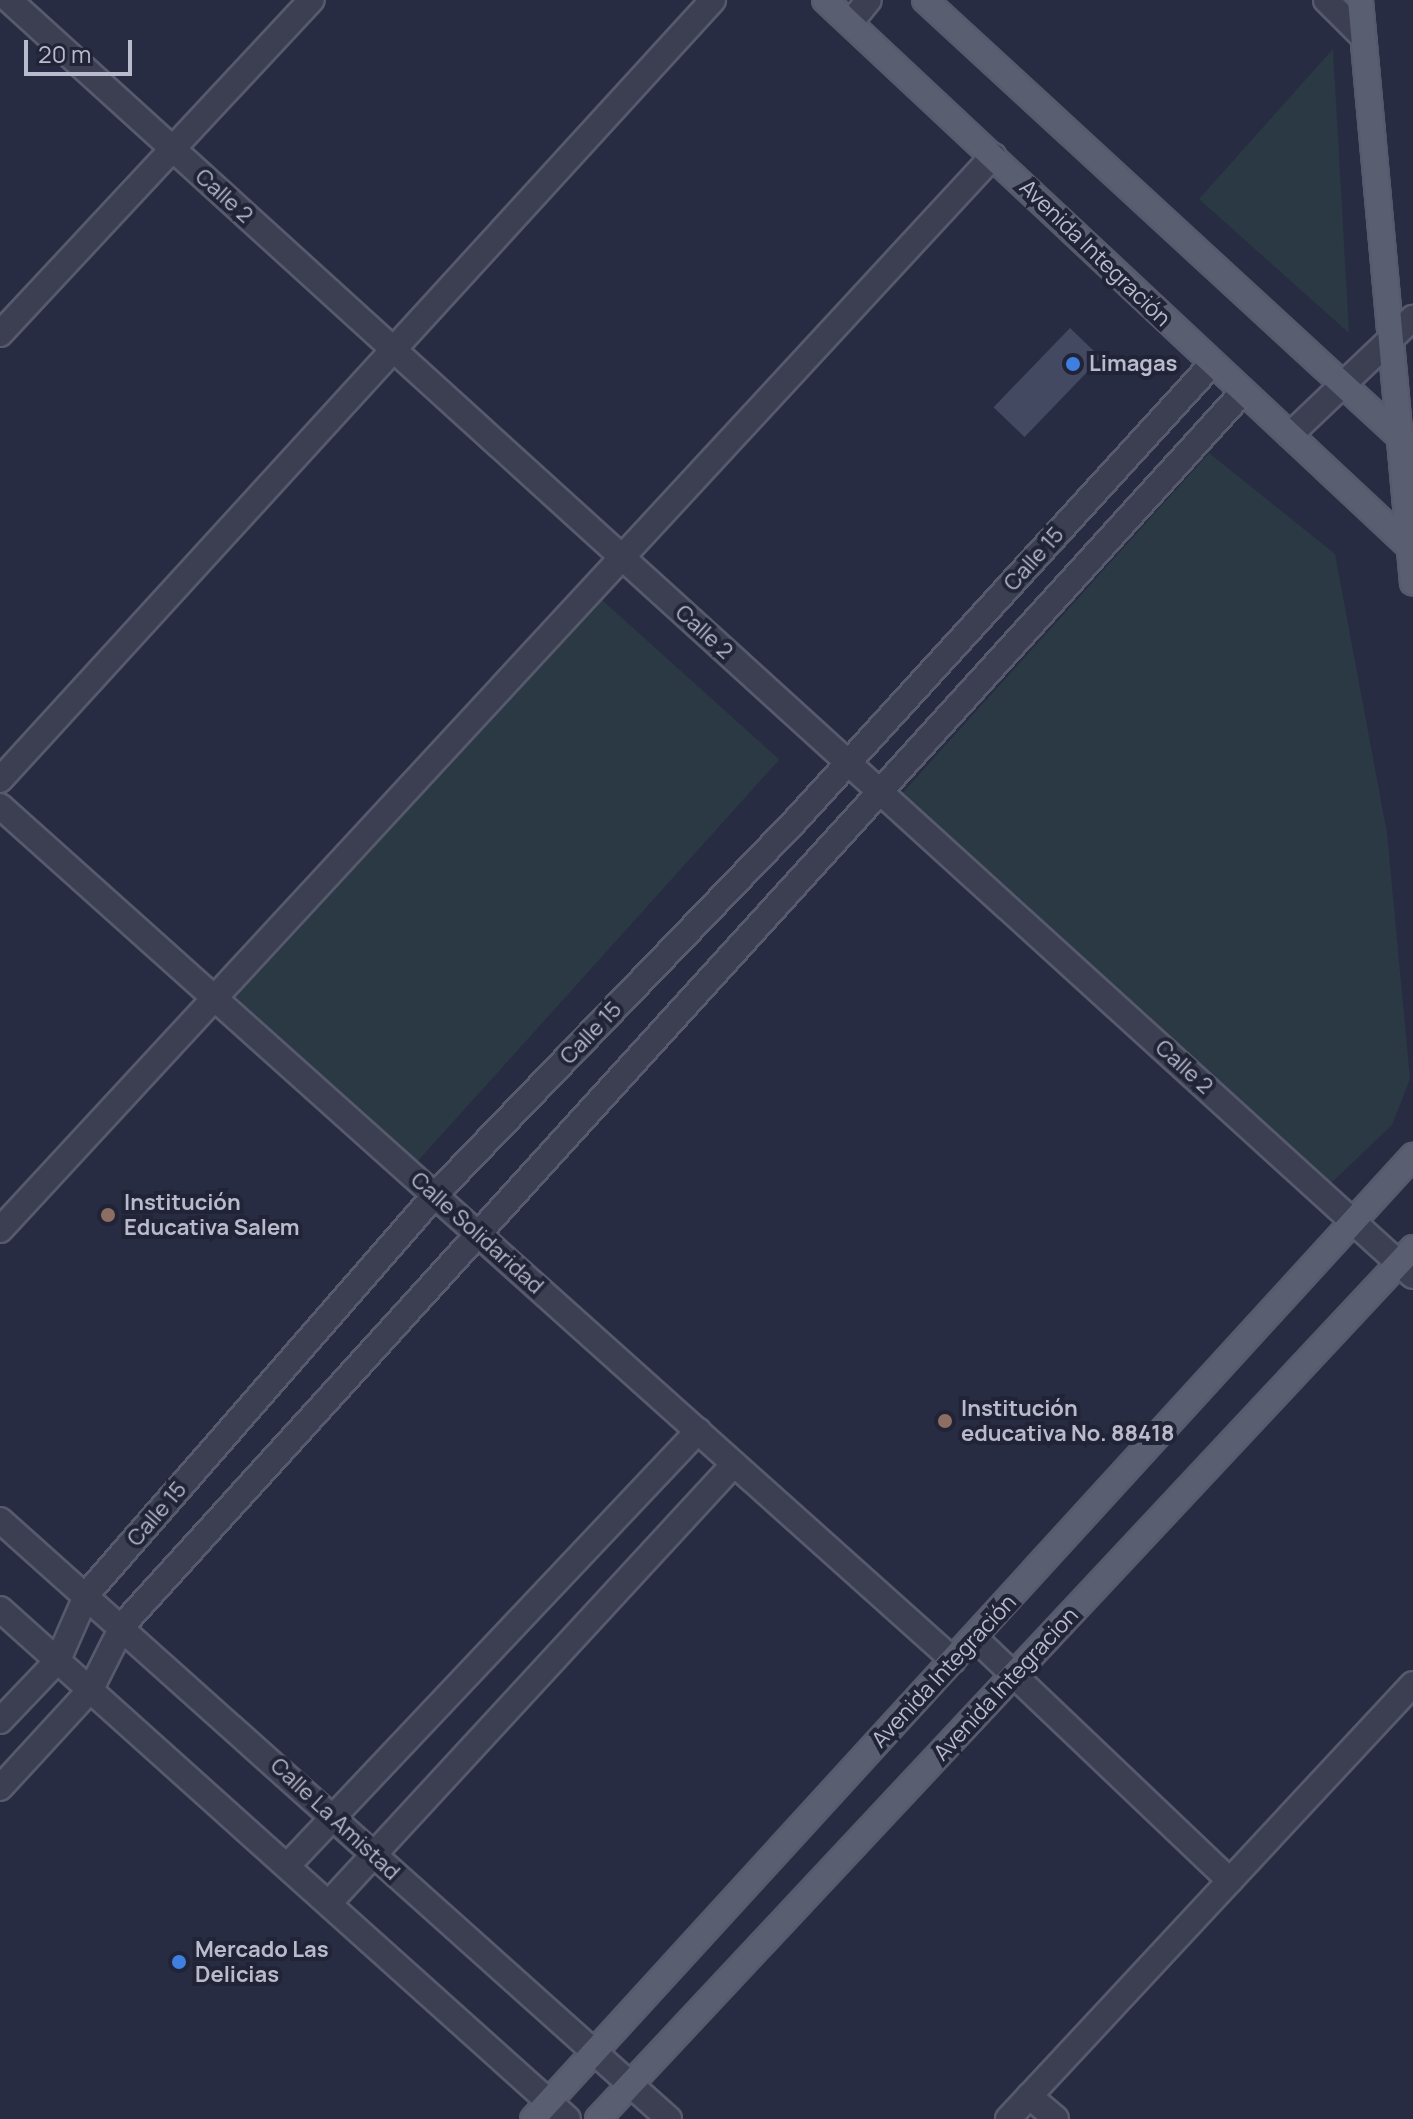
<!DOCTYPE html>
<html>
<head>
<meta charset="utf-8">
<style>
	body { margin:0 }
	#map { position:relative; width:1413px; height:2119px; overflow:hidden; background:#282c42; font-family:Manrope,sans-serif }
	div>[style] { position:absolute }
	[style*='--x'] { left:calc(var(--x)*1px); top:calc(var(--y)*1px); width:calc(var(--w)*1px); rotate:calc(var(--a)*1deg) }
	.green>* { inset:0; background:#2a3943; transform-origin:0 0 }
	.building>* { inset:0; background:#444962; transform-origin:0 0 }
	.roads { filter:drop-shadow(2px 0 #575a6c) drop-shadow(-2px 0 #575a6c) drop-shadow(0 2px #575a6c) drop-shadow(0 -2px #575a6c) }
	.minor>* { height:24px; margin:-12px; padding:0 12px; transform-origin:12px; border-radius:12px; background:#3c3f52 }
	.major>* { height:24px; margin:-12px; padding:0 12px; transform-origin:12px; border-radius:12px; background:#5a5e71 }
	.dots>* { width:22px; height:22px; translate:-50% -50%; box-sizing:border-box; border:4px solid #212437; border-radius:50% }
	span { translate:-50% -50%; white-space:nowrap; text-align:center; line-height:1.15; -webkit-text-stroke:8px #212437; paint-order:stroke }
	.street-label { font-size:22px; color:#b9bbcc }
	.poi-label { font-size:22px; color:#b9bbcc; font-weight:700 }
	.left { translate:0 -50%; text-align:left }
	.scale { position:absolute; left:24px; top:40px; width:108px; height:36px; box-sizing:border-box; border:4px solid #b9bbcc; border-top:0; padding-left:10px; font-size:24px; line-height:28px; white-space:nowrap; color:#b9bbcc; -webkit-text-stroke:6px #212437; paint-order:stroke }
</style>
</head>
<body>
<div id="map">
	<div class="green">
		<div style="clip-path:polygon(1333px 49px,1349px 333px,1199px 199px)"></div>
		<div style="clip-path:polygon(1209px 453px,1335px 554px,1387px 833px,1410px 1079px,1392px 1125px,1329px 1185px,897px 799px)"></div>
		<div style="left:592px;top:591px;width:252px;height:548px;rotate:42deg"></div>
	</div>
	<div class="building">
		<div style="left:1070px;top:328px;width:43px;height:110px;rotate:44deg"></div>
	</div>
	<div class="roads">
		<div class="minor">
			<div style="--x:9;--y:0;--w:1897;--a:42.27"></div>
			<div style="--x:1326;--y:0;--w:51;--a:45"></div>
			<div style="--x:851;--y:22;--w:28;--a:-51"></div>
			<div style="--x:0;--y:334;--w:457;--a:-47"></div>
			<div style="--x:1290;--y:435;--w:170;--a:-43.6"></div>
			<div style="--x:0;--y:780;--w:1057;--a:-47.57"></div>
			<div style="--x:0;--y:806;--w:1280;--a:41.86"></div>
			<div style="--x:0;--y:1230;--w:1463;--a:-47.24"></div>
			<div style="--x:0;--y:1520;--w:898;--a:41.84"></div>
			<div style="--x:0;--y:1609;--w:763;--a:41.92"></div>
			<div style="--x:975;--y:1638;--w:352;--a:43.6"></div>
			<div style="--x:0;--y:1721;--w:84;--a:-46.4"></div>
			<div style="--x:58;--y:1660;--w:72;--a:-66.3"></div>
			<div style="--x:87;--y:1594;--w:529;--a:-48.91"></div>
			<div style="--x:435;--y:1195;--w:521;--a:-46.09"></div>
			<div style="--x:796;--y:820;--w:616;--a:-47.63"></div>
			<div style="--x:0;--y:1788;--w:134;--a:-47.4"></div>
			<div style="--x:91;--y:1689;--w:72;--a:-63.4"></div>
			<div style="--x:123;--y:1625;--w:1664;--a:-47.75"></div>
			<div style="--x:289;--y:1864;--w:596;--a:-46.63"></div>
			<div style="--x:331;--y:1901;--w:594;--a:-47.32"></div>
			<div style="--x:1029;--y:2096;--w:35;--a:40"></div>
			<div style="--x:1008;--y:2119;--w:594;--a:-47.05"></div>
		</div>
		<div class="major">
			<div style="--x:825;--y:0;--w:805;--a:43.09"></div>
			<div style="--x:925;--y:0;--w:663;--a:42.62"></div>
			<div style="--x:1360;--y:0;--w:585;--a:84.81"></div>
			<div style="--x:533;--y:2119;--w:1305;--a:-47.58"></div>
			<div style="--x:598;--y:2119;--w:1193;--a:-46.9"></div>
		</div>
	</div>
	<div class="dots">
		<div style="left:1073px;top:364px;background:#3f7fe0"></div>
		<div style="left:108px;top:1215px;background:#8d6e63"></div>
		<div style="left:945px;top:1421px;background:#8d6e63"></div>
		<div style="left:179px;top:1962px;background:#3f7fe0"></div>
	</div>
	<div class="street-label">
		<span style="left:224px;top:196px;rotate:42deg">Calle 2</span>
		<span style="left:1095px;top:253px;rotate:44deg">Avenida Integración</span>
		<span style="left:1034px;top:559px;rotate:-48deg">Calle 15</span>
		<span style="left:704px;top:632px;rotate:42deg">Calle 2</span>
		<span style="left:591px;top:1033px;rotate:-46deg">Calle 15</span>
		<span style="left:1184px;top:1067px;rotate:42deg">Calle 2</span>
		<span style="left:477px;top:1233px;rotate:42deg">Calle Solidaridad</span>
		<span style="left:157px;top:1514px;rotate:-49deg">Calle 15</span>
		<span style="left:944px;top:1671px;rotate:-47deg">Avenida Integración</span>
		<span style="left:1006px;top:1684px;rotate:-47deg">Avenida Integracion</span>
		<span style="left:335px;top:1819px;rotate:43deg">Calle La Amistad</span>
	</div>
	<div class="poi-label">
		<span class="left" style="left:1089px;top:364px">Limagas</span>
		<span class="left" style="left:124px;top:1215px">Institución<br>Educativa Salem</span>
		<span class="left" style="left:961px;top:1421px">Institución<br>educativa No. 88418</span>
		<span class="left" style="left:195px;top:1962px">Mercado Las<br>Delicias</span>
	</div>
	<div class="scale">20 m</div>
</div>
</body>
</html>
